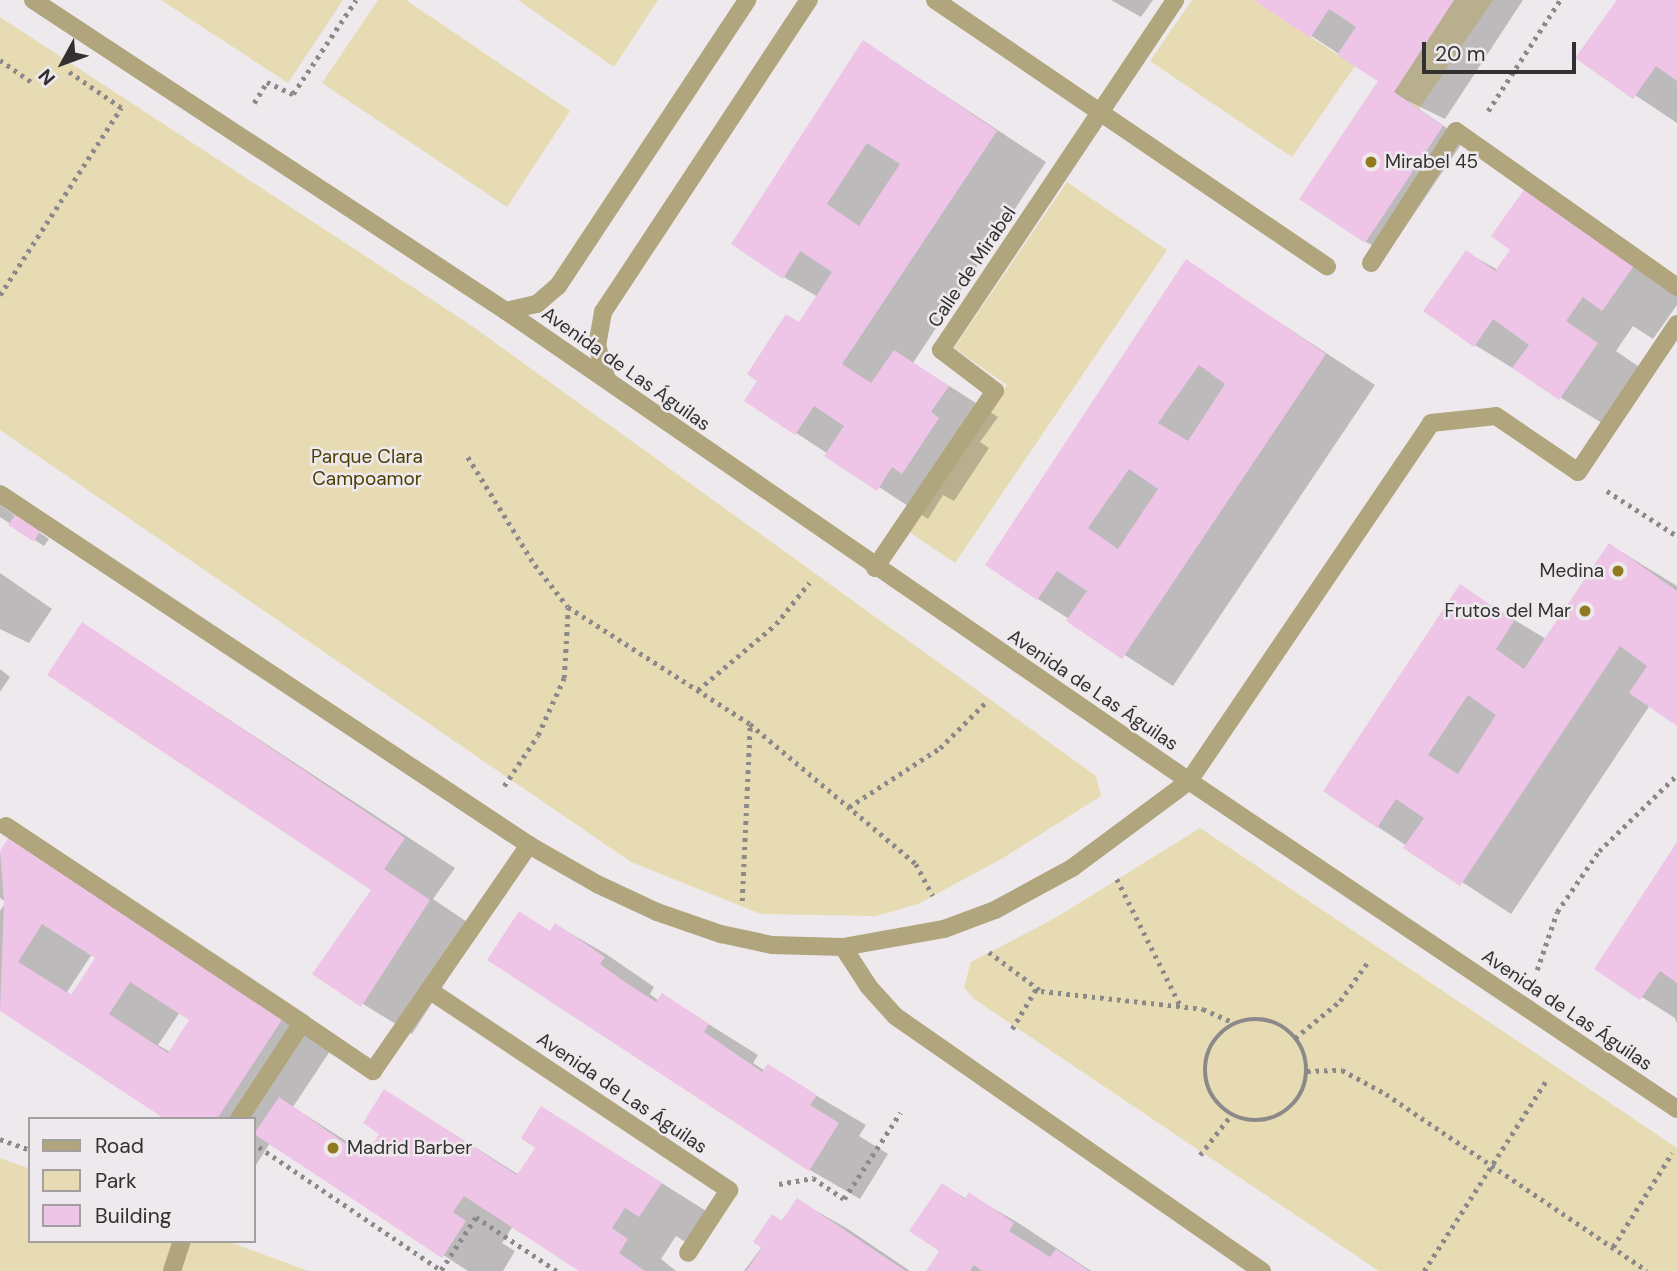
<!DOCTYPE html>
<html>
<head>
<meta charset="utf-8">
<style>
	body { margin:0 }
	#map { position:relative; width:1677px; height:1271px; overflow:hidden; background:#ede9ec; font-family:"DM Sans",sans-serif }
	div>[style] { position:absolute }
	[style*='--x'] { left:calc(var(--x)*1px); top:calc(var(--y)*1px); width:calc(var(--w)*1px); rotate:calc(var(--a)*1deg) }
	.green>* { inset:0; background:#e7dbb3 }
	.shadow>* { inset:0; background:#0003 }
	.building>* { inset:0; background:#eec5e7; transform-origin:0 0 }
	.path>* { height:4.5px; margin-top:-2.25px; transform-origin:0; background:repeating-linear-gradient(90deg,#8c898b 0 3.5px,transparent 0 8.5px) }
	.path>.ring { margin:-2.25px; padding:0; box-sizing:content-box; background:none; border:4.5px solid #8c898b; border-radius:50% }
	.pedestrian>* { height:18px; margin:-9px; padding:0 9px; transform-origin:9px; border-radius:9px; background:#b0a57d }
	.minor>* { height:18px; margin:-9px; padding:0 9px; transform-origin:9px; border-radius:9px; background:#b0a57d }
	.dots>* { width:19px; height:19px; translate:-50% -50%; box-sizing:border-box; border:4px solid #ede9ec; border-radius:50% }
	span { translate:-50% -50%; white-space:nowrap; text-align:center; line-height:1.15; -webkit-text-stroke:5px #ede9ec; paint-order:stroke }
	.poi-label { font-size:19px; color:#323031 }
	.left { translate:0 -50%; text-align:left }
	.right { translate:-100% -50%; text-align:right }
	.street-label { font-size:19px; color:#323031 }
	.park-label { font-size:19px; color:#4d3e00 }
	.legend { position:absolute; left:28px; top:1117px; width:228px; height:126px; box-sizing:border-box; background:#ede9ec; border:2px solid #a29fa1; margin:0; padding:9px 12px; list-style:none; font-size:21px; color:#323031 }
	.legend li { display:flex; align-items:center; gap:14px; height:35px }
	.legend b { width:35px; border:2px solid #a29fa1 }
	.north { position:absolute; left:28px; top:28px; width:70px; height:70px; -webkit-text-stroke:5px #ede9ec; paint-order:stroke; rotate:229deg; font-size:19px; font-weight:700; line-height:28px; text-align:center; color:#323031 }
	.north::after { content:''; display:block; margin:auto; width:24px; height:32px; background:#323031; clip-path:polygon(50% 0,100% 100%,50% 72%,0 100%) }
	.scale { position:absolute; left:1422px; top:42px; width:154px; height:32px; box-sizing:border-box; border:4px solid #323031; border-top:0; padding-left:9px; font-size:21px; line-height:24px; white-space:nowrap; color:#323031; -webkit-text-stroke:5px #ede9ec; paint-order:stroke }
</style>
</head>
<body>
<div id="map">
	<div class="green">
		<div style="clip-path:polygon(161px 0,343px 0,288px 83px)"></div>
		<div style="clip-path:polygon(378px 0,406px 0,570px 111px,507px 207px,322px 83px)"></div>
		<div style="clip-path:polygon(518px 0,658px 0,614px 67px)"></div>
		<div style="clip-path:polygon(1192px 0,1254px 0,1355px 66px,1292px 157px,1150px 61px)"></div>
		<div style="clip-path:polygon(1454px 0,1493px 0,1419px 109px,1394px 92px)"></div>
		<div style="clip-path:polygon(0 17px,469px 324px,1096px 776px,1101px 796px,1003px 858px,918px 904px,876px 916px,761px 914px,631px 862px,0 430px)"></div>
		<div style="clip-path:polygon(1067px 182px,1167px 250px,955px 563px,908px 531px,1007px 385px,954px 348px)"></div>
		<div style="clip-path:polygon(1200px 828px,1677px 1148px,1677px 1271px,1379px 1271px,974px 999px,964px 987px,971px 962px,1057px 917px)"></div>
		<div style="clip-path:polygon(0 1158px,30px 1169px,30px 1241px,227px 1241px,308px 1271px,0 1271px)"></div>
	</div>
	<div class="shadow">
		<div style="clip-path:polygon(1111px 0,1153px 0,1141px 17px)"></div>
		<div style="clip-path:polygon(1257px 0,1523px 0,1445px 119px,1406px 100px,1464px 140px,1387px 254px,1366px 242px,1380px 81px)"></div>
		<div style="clip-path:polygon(1619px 0,1677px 0,1677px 123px,1578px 57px)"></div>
		<div style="clip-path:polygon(864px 42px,1046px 162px,913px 363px,998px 417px,980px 442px,989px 448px,954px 501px,943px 495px,928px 519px,747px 401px,818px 297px,784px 277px)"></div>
		<div style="clip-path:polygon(1528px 186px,1677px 284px,1677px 305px,1653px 339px,1633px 326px,1616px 351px,1648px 373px,1610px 428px,1475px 345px,1466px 252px,1498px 270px,1512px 249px)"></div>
		<div style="clip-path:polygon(1187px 262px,1375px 385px,1173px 686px,1038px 599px)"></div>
		<div style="clip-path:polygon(0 505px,49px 539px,44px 546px,0 517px)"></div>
		<div style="clip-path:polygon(1610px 545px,1677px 586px,1677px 724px,1650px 705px,1511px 914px,1378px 827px,1460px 587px,1546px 639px)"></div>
		<div style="clip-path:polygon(0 573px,52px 609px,29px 643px,0 629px)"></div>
		<div style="clip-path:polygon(83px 624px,455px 868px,433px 899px,479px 930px,412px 1034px,314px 974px,373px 890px)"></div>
		<div style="clip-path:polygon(0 669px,10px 677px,0 692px)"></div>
		<div style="clip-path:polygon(evenodd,10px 839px,332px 1048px,293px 1107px,368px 1155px,381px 1133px,385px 1091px,519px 1175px,537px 1147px,542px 1108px,711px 1214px,690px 1245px,676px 1236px,661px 1259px,676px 1271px,582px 1271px,513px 1226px,502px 1243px,515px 1251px,503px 1271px,468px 1271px,270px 1143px,254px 1168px,254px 1119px,168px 1119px,0 1008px,0 911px,6px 902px,0 898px,0 854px,10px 839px,92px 954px,97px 957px,73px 996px,67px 992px,92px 954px,10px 839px,180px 1012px,192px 1019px,170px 1052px,158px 1045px,180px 1012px)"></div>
		<div style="clip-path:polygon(1677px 844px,1677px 1024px,1675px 1018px,1596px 968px)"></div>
		<div style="clip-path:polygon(519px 913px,552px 932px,556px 925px,606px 954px,654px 987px,650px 994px,659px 1001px,662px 995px,758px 1055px,753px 1063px,765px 1071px,768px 1067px,866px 1125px,859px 1136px,888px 1154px,860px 1199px,810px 1170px)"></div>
		<div style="clip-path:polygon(942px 1185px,967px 1199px,970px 1195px,1020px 1224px,1091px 1271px,928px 1271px,942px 1251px)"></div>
		<div style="clip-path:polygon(797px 1200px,848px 1229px,910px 1271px,744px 1271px)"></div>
	</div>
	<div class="building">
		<div style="clip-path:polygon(1254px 0,1454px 0,1394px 92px,1443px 126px,1365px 243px,1299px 199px,1378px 81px,1337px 55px,1356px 27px,1329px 9px,1310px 38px)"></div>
		<div style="clip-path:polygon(1617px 0,1677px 0,1677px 81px,1656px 66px,1633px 99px,1575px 58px)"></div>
		<div style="clip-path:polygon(evenodd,863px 40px,997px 131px,842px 364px,871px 383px,894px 350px,949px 386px,931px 412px,939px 418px,902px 474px,892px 467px,877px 491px,824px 456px,844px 426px,814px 406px,795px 435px,744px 401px,757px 381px,747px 374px,786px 314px,799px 322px,832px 272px,800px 251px,783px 279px,731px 244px,863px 40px,867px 143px,900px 164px,859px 226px,827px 204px,867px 143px)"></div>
		<div style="clip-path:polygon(1528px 184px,1638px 260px,1602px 311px,1583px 297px,1566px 321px,1598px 343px,1559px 400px,1512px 368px,1529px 345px,1493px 319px,1474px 347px,1423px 311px,1466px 250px,1495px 271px,1510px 250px,1491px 236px)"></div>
		<div style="clip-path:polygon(evenodd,1186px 259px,1326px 354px,1122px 659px,1066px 621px,1087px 591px,1057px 571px,1037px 600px,985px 565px,1186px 259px,1199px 365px,1225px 384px,1188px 441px,1158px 423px,1199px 365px,1186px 259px,1129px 469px,1158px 489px,1118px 549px,1088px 528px,1129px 469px)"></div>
		<div style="left:15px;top:515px;width:30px;height:12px;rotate:33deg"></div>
		<div style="clip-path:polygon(evenodd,1609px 543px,1677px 591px,1677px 726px,1629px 693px,1647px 666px,1620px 646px,1460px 886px,1403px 848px,1424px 818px,1396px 799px,1377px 828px,1323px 791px,1460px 584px,1514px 621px,1496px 649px,1524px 669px,1609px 543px,1468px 695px,1496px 715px,1458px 774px,1428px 755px,1468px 695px)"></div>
		<div style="clip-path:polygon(82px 622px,405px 838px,384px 869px,430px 900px,361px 1007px,312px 974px,371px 890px,47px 675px)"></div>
		<div style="clip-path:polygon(evenodd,9px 837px,283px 1018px,217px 1119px,165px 1119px,0 1011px,4px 902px,0 851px,9px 837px,42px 924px,95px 958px,71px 995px,18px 962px,42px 924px,9px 837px,130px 982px,189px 1020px,168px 1053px,109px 1014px,130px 982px)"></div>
		<div style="clip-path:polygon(1677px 842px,1677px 983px,1660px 971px,1640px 1000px,1594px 969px)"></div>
		<div style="clip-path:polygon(519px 911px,550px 931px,555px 923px,605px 957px,600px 964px,625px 982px,656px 1002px,662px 993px,709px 1024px,704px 1032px,762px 1072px,768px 1064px,817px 1095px,810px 1105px,839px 1123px,809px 1171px,487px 960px)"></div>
		<div style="clip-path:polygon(384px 1089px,517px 1175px,535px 1148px,521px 1138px,541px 1106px,662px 1183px,639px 1217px,625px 1208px,612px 1228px,628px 1239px,619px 1253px,645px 1271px,579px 1271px,464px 1196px,453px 1212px,466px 1221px,442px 1258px,254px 1134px,279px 1097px,365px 1157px,379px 1134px,363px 1123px)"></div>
		<div style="clip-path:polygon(942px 1183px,965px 1199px,969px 1192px,1014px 1223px,1009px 1231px,1050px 1257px,1056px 1249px,1089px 1271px,982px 1271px,974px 1265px,970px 1271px,926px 1271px,939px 1251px,909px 1231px)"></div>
		<div style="clip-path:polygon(797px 1198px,892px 1262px,906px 1271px,746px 1271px,762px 1248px,753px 1242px,772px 1214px,782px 1221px)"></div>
	</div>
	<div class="path">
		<div style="--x:0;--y:60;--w:39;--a:35"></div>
		<div style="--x:254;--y:103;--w:25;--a:-58"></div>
		<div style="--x:267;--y:82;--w:29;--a:25"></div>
		<div style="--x:293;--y:94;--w:113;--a:-56.2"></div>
		<div style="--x:1488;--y:111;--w:132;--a:-57"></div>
		<div style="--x:0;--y:295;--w:223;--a:-57.1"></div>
		<div style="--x:121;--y:108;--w:67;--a:-145.4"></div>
		<div style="--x:468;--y:457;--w:127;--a:58.2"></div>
		<div style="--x:535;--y:565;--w:53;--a:51.8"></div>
		<div style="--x:568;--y:607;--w:216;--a:32.7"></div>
		<div style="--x:750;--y:724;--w:217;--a:40.1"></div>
		<div style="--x:916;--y:864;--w:36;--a:62"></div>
		<div style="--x:1607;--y:491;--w:83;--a:32.7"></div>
		<div style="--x:698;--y:690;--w:102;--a:-40.2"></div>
		<div style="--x:776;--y:624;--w:53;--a:-51.2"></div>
		<div style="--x:504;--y:786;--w:61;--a:-56.3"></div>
		<div style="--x:538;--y:735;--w:63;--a:-65.5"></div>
		<div style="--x:564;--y:678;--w:70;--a:-86.7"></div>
		<div style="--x:849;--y:807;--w:108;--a:-33"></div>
		<div style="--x:940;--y:748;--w:65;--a:-45"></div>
		<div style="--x:1117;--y:879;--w:141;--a:63.4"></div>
		<div style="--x:742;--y:901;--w:177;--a:-87.4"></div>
		<div style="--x:989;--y:952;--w:65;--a:36.9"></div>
		<div style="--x:1041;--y:991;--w:163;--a:6.3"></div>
		<div style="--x:1203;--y:1009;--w:34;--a:24"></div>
		<div style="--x:1537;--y:970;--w:61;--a:-71"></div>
		<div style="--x:1557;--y:912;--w:74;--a:-55.5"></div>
		<div style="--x:1599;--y:851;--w:109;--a:-44.3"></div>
		<div class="ring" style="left:1205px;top:1019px;width:97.5px;height:97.5px"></div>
		<div style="--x:1012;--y:1029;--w:47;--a:-59"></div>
		<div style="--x:1295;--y:1038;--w:58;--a:-39.4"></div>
		<div style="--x:1340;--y:1001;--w:47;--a:-54.6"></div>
		<div style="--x:1307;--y:1071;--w:35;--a:-2"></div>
		<div style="--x:1342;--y:1070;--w:50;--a:28.6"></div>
		<div style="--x:1386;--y:1094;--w:315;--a:34.1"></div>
		<div style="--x:0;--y:1139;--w:32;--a:20"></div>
		<div style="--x:259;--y:1147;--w:220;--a:34.1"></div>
		<div style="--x:441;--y:1270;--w:64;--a:-56.6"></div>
		<div style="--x:476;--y:1217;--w:97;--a:33.7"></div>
		<div style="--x:1200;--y:1155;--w:51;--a:-52.2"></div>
		<div style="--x:779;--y:1184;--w:35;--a:-10"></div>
		<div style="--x:813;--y:1178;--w:37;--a:34"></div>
		<div style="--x:844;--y:1199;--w:103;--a:-56.9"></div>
		<div style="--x:1613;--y:1247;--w:111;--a:-57.9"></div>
		<div style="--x:1424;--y:1271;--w:226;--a:-57.3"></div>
	</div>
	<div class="pedestrian">
		<div style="--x:1371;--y:263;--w:157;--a:-57.2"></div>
		<div style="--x:1456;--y:131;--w:271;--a:35.2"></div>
		<div style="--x:1431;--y:423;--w:65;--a:-6.1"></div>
		<div style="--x:1496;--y:416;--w:99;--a:34.3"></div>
		<div style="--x:1578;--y:472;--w:178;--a:-56.2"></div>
		<div style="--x:875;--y:568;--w:214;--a:-55.9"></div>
		<div style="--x:995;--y:391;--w:68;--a:-142.8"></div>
		<div style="--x:941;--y:350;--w:421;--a:-56.2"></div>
		<div style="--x:6;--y:826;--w:356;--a:33.6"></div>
		<div style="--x:302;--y:1023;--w:115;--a:123.3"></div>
		<div style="--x:302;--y:1023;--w:86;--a:34.1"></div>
		<div style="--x:373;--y:1071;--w:98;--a:-55.3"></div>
		<div style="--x:172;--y:1271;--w:32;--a:-72"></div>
	</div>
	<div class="minor">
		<div style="--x:33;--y:0;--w:566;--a:33.33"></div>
		<div style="--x:506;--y:311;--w:829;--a:34.53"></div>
		<div style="--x:1189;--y:781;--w:588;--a:33.91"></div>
		<div style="--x:935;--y:0;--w:474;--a:34.2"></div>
		<div style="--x:506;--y:311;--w:32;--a:-13"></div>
		<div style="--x:537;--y:304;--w:28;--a:-41"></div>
		<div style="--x:558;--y:286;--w:343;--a:-56.5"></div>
		<div style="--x:607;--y:380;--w:35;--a:-106"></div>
		<div style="--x:597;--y:346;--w:35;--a:-80"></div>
		<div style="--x:603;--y:312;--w:374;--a:-56.6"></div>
		<div style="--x:0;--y:494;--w:635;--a:33.56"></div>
		<div style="--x:529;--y:845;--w:78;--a:29.8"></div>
		<div style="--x:597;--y:884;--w:66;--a:25"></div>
		<div style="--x:657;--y:912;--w:68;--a:19"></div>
		<div style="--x:721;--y:934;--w:52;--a:12.2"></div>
		<div style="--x:772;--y:945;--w:71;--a:1.6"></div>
		<div style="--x:843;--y:947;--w:103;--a:-10.1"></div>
		<div style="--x:944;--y:929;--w:54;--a:-20.4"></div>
		<div style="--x:995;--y:910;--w:88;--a:-28.6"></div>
		<div style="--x:1072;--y:868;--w:146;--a:-36.6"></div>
		<div style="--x:1189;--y:781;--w:432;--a:-55.9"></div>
		<div style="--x:529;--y:845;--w:176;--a:124.6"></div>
		<div style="--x:429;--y:990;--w:361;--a:33.7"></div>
		<div style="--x:729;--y:1190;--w:75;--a:123.1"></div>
		<div style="--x:843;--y:947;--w:48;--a:57"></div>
		<div style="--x:869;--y:987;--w:39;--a:48"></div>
		<div style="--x:895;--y:1016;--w:447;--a:34.8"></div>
	</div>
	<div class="dots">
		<div style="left:1371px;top:162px;background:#91791f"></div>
		<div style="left:1618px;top:571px;background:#91791f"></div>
		<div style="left:1585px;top:611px;background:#91791f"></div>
		<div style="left:333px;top:1148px;background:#91791f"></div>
	</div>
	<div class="poi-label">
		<span class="left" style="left:1385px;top:162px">Mirabel 45</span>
		<span class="right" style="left:1604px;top:571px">Medina</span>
		<span class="right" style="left:1571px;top:611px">Frutos del Mar</span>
		<span class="left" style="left:347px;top:1148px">Madrid Barber</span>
	</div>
	<div class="street-label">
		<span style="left:972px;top:267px;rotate:-56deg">Calle de Mirabel</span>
		<span style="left:626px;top:369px;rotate:35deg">Avenida de Las Águilas</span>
		<span style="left:1093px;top:690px;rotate:34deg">Avenida de Las Águilas</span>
		<span style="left:1567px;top:1010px;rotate:34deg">Avenida de Las Águilas</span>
		<span style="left:622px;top:1093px;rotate:34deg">Avenida de Las Águilas</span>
	</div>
	<div class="park-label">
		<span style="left:367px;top:468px">Parque Clara<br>Campoamor</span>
	</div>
	<ul class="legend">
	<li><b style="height:9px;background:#b0a57d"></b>Road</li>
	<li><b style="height:19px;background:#e7dbb3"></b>Park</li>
	<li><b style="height:19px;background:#eec5e7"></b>Building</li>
	</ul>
	<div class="north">N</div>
	<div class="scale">20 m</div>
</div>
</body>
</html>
